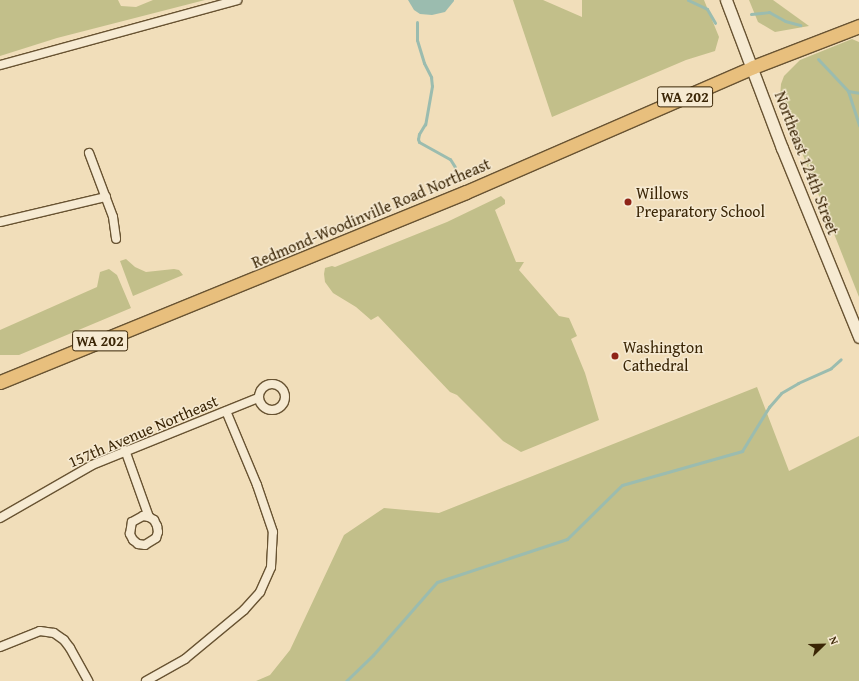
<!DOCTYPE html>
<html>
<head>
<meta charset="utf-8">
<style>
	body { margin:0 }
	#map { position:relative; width:859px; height:681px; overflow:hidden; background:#f1deba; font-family:"Gentium Book Plus",serif }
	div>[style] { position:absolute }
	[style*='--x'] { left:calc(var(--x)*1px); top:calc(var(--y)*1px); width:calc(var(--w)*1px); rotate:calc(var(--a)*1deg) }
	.green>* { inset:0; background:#c2bf8a }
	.water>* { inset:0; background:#9bbcaf }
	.stream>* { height:3px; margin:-1.5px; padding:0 1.5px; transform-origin:1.5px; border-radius:1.5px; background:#9bbcaf }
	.roads { filter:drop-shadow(1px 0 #685332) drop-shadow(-1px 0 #685332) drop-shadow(0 1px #685332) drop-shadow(0 -1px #685332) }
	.street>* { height:8px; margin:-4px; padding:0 4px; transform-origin:4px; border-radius:4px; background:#f6ead2 }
	.street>.ring { margin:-4px; padding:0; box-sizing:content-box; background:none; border:8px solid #f6ead2; border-radius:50% }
	.secondary>* { height:11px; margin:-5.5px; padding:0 5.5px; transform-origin:5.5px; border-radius:5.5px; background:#f6ead2 }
	.primary>* { height:13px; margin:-6.5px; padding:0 6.5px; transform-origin:6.5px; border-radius:6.5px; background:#e8bf7d }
	.dots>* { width:11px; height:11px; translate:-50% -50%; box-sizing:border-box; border:2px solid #f6ead2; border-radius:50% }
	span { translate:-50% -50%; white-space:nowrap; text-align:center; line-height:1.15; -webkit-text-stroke:3px #f6ead2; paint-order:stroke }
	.shield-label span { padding:1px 3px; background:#f6ead2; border:1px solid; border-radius:3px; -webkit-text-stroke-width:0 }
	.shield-label { font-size:15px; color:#3a2505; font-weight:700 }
	.street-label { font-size:16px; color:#3a2505 }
	.poi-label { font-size:16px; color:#3a2505 }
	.left { translate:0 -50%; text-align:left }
	.north { position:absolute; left:803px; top:625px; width:40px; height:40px; -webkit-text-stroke:3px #f6ead2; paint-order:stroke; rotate:67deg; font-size:11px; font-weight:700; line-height:16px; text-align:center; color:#3a2505 }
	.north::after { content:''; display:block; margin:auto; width:14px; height:18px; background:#3a2505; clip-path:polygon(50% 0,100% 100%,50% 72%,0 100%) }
</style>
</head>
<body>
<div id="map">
	<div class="green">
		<div style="clip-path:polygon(0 0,118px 0,121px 6px,136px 7px,153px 0,205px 0,57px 38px,0 56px)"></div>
		<div style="clip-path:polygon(513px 0,543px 0,582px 17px,582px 0,704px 0,719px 37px,715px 51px,686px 60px,552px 117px)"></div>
		<div style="clip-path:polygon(749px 0,773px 0,809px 26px,775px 32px,758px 22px)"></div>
		<div style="clip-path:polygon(852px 39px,859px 42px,859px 297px,780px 97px,781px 84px,784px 76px,800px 60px)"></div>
		<div style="clip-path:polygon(501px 196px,505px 200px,505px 204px,495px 210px,516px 262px,524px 262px,519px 270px,559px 316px,569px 318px,577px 336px,571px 339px,585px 373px,599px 420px,521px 452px,503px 441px,457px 395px,450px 392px,378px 316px,371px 320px,356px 307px,333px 293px,325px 282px,324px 274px,325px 268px,332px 266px,335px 267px,447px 222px)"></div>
		<div style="clip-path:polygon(126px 259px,135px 267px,146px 272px,174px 269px,179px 270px,183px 275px,133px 296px,120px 261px)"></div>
		<div style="clip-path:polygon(109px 269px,117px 275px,131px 308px,19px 355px,0 355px,0 330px,97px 287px,100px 272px)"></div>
		<div style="clip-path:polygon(757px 387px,789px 471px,859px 436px,859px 681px,256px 681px,270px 675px,290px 650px,344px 535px,384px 508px,439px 513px)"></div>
	</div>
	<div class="water">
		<div style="clip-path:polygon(408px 0,454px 0,454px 1px,445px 12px,432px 15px,420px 14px,414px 10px)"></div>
	</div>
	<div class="stream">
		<div style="--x:688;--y:0;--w:21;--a:25"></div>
		<div style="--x:707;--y:9;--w:16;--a:60"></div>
		<div style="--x:751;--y:14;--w:18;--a:-6"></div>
		<div style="--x:769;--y:12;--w:18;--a:29"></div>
		<div style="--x:785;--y:21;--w:16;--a:15"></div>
		<div style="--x:417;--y:22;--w:18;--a:90"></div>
		<div style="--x:417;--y:40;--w:24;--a:73"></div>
		<div style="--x:424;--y:63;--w:16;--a:63"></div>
		<div style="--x:431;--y:77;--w:9;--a:84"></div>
		<div style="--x:432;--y:86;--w:39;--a:100"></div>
		<div style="--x:425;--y:124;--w:12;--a:121"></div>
		<div style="--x:419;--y:134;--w:5;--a:101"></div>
		<div style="--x:418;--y:139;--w:3;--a:72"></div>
		<div style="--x:419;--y:142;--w:35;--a:29"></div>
		<div style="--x:450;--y:159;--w:9;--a:58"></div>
		<div style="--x:818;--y:59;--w:44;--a:46.8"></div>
		<div style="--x:848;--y:91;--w:36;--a:72"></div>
		<div style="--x:848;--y:91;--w:11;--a:10"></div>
		<div style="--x:346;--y:681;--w:37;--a:-44"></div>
		<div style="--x:373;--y:655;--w:97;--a:-48.8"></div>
		<div style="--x:437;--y:582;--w:137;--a:-18.3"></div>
		<div style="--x:567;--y:539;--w:77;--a:-44.5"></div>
		<div style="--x:622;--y:485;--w:125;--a:-15.8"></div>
		<div style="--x:742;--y:451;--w:52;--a:-58.5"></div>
		<div style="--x:769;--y:407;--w:18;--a:-49"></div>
		<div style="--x:781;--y:393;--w:20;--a:-30"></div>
		<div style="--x:798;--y:383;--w:36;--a:-24"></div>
		<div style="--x:831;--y:368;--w:13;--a:-42"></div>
	</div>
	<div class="roads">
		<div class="street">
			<div style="--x:0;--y:65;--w:246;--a:-15.3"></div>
			<div style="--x:89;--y:153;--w:68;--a:69.4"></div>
			<div style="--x:113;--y:217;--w:22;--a:82"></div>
			<div style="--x:0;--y:222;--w:109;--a:-13.3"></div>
			<div class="ring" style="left:259px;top:384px;width:18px;height:18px"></div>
			<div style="--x:125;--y:450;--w:71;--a:70.3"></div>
			<div style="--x:149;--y:517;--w:6;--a:31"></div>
			<div style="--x:154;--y:520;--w:7;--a:63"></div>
			<div style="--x:157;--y:526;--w:6;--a:81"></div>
			<div style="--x:158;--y:532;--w:6;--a:108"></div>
			<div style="--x:156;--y:538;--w:13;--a:148"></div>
			<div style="--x:145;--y:545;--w:7;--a:-172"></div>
			<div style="--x:138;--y:544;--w:6;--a:-141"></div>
			<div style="--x:133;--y:540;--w:7;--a:-117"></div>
			<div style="--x:130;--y:534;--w:12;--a:-81"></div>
			<div style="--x:132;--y:522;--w:13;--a:-29"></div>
			<div style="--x:143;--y:516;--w:6;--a:9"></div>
			<div style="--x:0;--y:518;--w:106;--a:-29.9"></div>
			<div style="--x:92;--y:465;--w:179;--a:-22"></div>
			<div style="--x:0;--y:647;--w:43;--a:-21.8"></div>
			<div style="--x:40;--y:631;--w:14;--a:8"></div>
			<div style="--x:54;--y:633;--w:12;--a:35"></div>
			<div style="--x:64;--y:640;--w:10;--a:53"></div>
			<div style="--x:70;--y:648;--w:38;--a:61"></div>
			<div style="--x:146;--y:681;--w:45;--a:-29.4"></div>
			<div style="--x:185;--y:659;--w:77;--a:-39.7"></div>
			<div style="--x:244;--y:610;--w:24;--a:-48"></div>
			<div style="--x:260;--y:592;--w:27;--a:-66"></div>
			<div style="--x:271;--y:567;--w:35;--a:-87"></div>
			<div style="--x:273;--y:532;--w:50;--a:-108.8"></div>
			<div style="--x:257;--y:485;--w:80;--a:-112.7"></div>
		</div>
		<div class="secondary">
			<div style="--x:726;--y:0;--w:158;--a:69.3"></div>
			<div style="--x:782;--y:148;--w:204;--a:67.8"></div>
		</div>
		<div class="primary">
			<div style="--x:0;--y:382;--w:503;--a:-22.18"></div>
			<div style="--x:466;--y:192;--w:313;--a:-23.5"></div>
			<div style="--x:753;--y:67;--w:114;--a:-21.1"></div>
		</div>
	</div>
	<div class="dots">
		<div style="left:628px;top:202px;background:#8f2418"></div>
		<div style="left:615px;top:356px;background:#8f2418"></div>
	</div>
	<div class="shield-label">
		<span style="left:685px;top:97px">WA 202</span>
		<span style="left:100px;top:341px">WA 202</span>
	</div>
	<div class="street-label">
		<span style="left:807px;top:163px;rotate:69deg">Northeast 124th Street</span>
		<span style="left:371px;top:213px;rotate:-23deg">Redmond-Woodinville Road Northeast</span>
		<span style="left:143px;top:431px;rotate:-23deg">157th Avenue Northeast</span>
	</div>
	<div class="poi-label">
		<span class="left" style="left:636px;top:202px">Willows<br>Preparatory School</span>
		<span class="left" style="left:623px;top:356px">Washington<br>Cathedral</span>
	</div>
	<div class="north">N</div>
</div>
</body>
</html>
